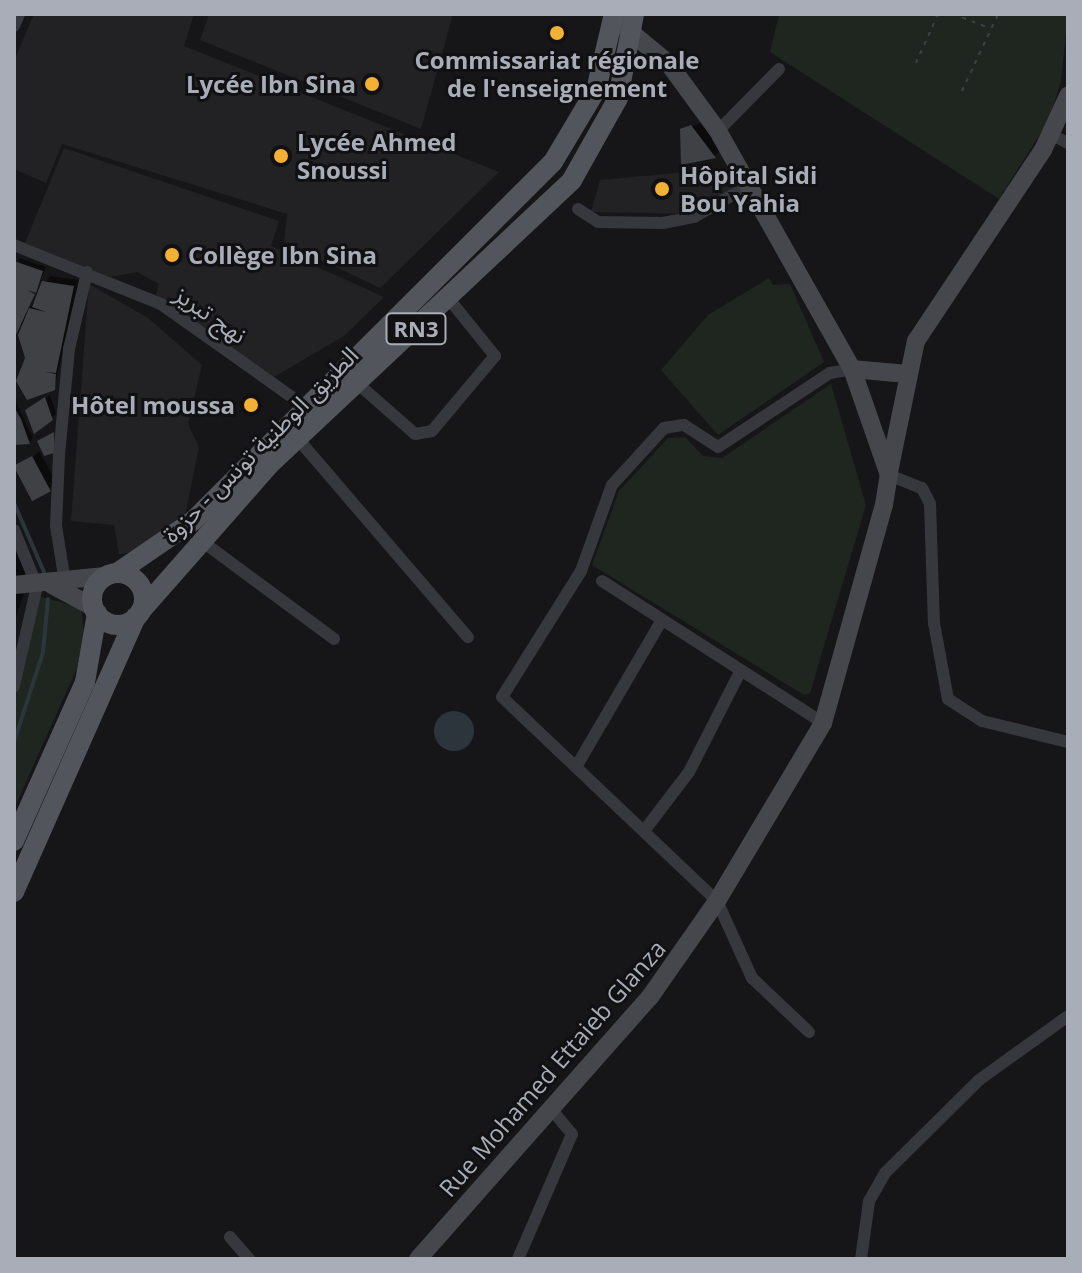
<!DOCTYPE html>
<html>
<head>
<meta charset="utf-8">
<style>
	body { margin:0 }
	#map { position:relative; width:1082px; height:1273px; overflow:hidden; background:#161618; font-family:"Open Sans","Noto Sans Arabic",sans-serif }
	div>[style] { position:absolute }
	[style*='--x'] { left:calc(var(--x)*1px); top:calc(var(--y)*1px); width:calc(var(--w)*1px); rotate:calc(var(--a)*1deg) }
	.built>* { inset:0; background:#222225 }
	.green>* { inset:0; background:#1e261f }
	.water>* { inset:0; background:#2c353c }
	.round { border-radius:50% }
	.shadow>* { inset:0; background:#0007 }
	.stream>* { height:4px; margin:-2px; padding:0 2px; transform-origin:2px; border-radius:2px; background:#2c353c }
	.building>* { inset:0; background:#404145; transform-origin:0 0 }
	.path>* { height:2px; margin-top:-1px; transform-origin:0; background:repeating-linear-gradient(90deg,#3d3f44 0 4px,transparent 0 10px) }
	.street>* { height:12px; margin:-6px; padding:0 6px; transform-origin:6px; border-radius:6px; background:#37383d }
	.secondary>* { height:18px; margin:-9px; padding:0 9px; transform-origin:9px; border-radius:9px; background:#45474d }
	.primary>* { height:20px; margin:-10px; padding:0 10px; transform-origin:10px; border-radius:10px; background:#53555c }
	.primary>.ring { margin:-10px; padding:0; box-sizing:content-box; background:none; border:20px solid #53555c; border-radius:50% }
	.dots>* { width:22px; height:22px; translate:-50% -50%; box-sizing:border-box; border:4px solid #111113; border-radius:50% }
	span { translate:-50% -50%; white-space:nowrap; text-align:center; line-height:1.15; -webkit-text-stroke:6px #111113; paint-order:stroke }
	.shield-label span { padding:2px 6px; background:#111113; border:2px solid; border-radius:6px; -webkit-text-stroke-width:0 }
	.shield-label { font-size:22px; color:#a8adb8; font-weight:700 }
	.poi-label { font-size:24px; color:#a8adb8; font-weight:700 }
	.right { translate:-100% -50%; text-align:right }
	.left { translate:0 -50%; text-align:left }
	.street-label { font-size:24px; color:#a8adb8 }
	.frame { position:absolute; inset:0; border:16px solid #a8adb8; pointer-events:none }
</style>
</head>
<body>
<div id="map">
	<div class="built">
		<div style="clip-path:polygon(34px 14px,194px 14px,184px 46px,499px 172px,380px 288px,284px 242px,287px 214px,62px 144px,46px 183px,14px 169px,14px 61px)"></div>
		<div style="clip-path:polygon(209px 14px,453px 14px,421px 129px,200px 40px)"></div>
		<div style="clip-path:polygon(64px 148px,279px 221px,271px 246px,384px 297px,344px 336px,274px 377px,156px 295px,159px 284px,137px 272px,111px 277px,25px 243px)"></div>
		<div style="clip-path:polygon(720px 169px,732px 186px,728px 195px,693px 214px,591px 212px,600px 180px)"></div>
		<div style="clip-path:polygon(89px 284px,148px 318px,202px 365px,188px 424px,199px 447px,184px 521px,154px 545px,119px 555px,114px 525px,71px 521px)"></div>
	</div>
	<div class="green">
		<div style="clip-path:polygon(779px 14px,1068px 14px,1061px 81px,1049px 120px,999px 199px,770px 52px)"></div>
		<div style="clip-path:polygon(769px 278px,773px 285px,790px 284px,824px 362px,718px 435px,661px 370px,708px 315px)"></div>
		<div style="clip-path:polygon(831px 384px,866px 505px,810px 693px,804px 695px,592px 565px,619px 491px,668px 438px,685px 437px,703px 456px,722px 458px)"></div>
		<div style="clip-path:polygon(38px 596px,81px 608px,84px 634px,77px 668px,14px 809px,14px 701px)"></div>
	</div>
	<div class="water">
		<div class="round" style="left:434px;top:711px;width:40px;height:40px"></div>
	</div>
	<div class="shadow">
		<div style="clip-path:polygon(701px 123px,721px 150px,714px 156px,682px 130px)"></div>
		<div style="clip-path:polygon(19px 258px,46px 267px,26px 314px,50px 276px,79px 280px,54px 389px,28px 358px,26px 322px,14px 330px)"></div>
		<div style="clip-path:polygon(50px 395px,56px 414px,35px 432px,32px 407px)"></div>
		<div style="clip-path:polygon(14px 398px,33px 438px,29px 442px,14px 443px)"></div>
		<div style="clip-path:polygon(39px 451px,57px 483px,35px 498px,18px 472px)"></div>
		<div style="clip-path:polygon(14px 531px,27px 572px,21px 578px,14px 577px)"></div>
		<div style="clip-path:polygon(14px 593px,24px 594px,14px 622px)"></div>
	</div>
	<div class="stream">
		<div style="--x:14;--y:503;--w:75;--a:66.5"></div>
		<div style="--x:14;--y:742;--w:95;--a:-72.1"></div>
		<div style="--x:43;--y:652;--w:53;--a:-84.6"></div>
	</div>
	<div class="building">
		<div style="clip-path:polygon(691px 125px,716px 158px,681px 165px,680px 129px)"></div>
		<div style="clip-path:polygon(14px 261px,43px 271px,36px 293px,27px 290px,35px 294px,14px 339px)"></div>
		<div style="clip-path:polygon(42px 281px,74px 286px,56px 373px,45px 372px,56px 374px,55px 390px,27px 400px,16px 381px,25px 358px,18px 335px,29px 308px,46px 312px,32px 307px)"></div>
		<div style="clip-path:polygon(45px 397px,53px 420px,34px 434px,25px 410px)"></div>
		<div style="clip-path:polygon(14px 407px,21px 419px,30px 444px,14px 445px)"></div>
		<div style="clip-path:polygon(54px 432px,54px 453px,44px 456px,37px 441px)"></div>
		<div style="left:32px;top:456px;width:40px;height:21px;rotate:62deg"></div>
	</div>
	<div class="path">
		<div style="--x:953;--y:14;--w:39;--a:21"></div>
		<div style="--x:916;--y:63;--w:54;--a:-65.8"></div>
		<div style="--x:962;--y:91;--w:85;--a:-64.9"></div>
	</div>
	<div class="street">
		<div style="--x:14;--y:26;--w:13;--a:-67"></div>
		<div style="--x:718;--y:131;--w:87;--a:-45.5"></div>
		<div style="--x:1052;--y:135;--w:18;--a:27"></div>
		<div style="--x:578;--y:209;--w:24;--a:33"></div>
		<div style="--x:598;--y:222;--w:65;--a:0.9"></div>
		<div style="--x:663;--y:223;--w:32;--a:-11"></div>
		<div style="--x:694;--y:217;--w:64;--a:-29.7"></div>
		<div style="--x:14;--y:245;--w:158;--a:21.9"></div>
		<div style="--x:161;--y:304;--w:174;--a:35.4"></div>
		<div style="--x:357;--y:383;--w:77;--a:41.3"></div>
		<div style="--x:415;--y:434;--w:17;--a:-10"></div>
		<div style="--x:432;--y:431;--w:98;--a:-50"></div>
		<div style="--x:495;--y:356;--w:73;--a:-128.9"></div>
		<div style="--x:298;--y:439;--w:261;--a:49.4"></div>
		<div style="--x:889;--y:475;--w:35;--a:22"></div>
		<div style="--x:922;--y:488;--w:18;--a:63"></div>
		<div style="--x:930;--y:504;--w:119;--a:88.1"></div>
		<div style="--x:934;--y:623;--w:77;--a:79.6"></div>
		<div style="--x:948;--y:699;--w:40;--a:32.9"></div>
		<div style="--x:982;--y:721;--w:89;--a:13.7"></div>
		<div style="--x:14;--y:530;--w:61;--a:67.7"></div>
		<div style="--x:37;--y:586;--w:103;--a:103"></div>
		<div style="--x:199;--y:539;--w:168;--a:36.5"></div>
		<div style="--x:602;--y:581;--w:263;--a:32.7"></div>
		<div style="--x:65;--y:582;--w:57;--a:-99.1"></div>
		<div style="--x:56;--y:526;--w:71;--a:-87.6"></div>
		<div style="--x:59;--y:455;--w:106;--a:-84.6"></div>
		<div style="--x:69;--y:349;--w:79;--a:-76.8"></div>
		<div style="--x:576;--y:767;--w:170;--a:-59.7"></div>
		<div style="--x:644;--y:831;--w:74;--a:-52.7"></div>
		<div style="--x:689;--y:772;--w:114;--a:-63"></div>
		<div style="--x:809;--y:1032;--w:79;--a:-136.5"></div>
		<div style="--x:752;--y:978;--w:85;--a:-114.4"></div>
		<div style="--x:717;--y:901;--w:296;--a:-136.5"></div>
		<div style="--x:502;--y:697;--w:149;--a:-57.9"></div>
		<div style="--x:581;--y:571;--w:91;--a:-70.2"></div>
		<div style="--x:612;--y:485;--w:77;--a:-47.6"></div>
		<div style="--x:664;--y:428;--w:20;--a:-9"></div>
		<div style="--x:684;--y:425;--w:40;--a:32.9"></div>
		<div style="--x:718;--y:447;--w:134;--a:-33.5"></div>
		<div style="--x:830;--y:373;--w:22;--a:-10"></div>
		<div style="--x:230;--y:1237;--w:29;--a:49"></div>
		<div style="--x:518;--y:1259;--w:136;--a:-66.6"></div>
		<div style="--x:572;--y:1134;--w:31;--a:-130"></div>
		<div style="--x:861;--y:1259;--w:59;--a:-82.1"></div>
		<div style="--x:869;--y:1201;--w:32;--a:-60"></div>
		<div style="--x:885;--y:1173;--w:132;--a:-44.7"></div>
		<div style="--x:979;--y:1080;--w:110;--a:-35.7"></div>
	</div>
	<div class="secondary">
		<div style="--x:852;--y:369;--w:55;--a:5.2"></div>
		<div style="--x:889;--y:472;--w:134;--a:-78.4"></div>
		<div style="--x:916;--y:341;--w:229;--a:-56.4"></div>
		<div style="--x:1043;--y:150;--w:60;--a:-65.2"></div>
		<div style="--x:14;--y:585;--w:92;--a:-5.6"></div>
		<div style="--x:52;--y:585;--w:47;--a:28.2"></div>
		<div style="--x:418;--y:1259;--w:350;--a:-48.5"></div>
		<div style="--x:650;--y:997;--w:117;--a:-55.1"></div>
		<div style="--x:717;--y:901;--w:207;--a:-59.2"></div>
		<div style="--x:823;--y:723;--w:226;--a:-74.4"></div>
		<div style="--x:884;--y:505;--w:30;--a:-81"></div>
		<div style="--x:889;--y:475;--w:112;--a:-109.2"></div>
		<div style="--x:852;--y:369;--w:273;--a:-119.4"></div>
		<div style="--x:718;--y:131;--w:83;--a:-126.2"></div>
		<div style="--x:669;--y:64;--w:61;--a:-140.3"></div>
	</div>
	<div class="primary">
		<div style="--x:117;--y:573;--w:92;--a:-34.4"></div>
		<div style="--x:193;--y:521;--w:508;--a:-44.92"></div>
		<div style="--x:553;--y:162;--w:84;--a:-59.2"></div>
		<div style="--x:596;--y:90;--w:78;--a:-76.7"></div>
		<div class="ring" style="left:92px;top:573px;width:32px;height:32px"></div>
		<div style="--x:140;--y:612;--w:196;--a:-48.7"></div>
		<div style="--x:269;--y:465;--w:416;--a:-43.2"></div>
		<div style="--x:572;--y:180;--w:94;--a:-60.7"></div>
		<div style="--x:618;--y:98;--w:86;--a:-79.2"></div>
		<div style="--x:14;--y:841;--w:174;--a:-65.9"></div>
		<div style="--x:85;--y:682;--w:70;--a:-80.1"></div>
		<div style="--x:14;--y:892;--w:301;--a:-66.1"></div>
	</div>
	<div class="dots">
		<div style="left:557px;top:33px;background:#f2b134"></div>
		<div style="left:372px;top:84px;background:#f2b134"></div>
		<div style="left:281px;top:156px;background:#f2b134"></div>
		<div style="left:662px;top:189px;background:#f2b134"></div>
		<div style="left:172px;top:255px;background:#f2b134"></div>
		<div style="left:251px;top:405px;background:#f2b134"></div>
	</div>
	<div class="shield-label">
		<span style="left:416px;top:329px">RN3</span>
	</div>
	<div class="poi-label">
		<span style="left:557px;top:74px">Commissariat régionale<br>de l'enseignement</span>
		<span class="right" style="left:356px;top:84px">Lycée Ibn Sina</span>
		<span class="left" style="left:297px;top:156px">Lycée Ahmed<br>Snoussi</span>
		<span class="left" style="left:680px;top:189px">Hôpital Sidi<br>Bou Yahia</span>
		<span class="left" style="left:188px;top:255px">Collège Ibn Sina</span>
		<span class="right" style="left:235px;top:405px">Hôtel moussa</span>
	</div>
	<div class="street-label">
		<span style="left:211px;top:314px;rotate:35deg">نهج تبريز</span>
		<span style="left:260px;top:444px;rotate:-45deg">الطريق الوطنية تونس - حزوة</span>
		<span style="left:552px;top:1068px;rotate:-49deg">Rue Mohamed Ettaieb Glanza</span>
	</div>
	<div class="frame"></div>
</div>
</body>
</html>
